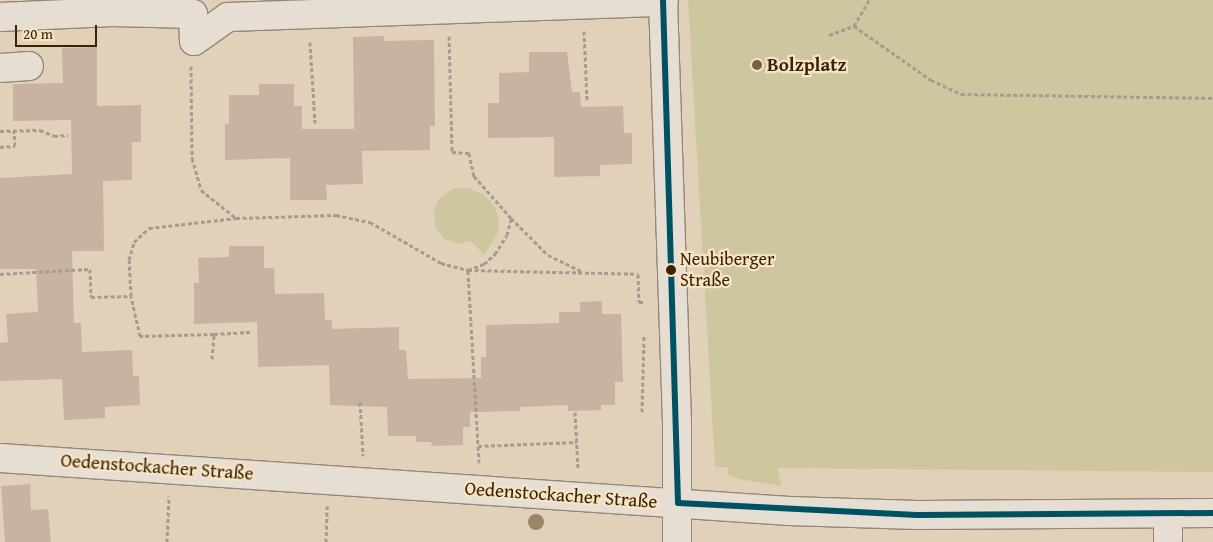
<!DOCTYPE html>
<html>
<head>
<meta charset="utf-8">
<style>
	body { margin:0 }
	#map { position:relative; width:1213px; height:542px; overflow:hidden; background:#e2d1b9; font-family:"Gentium Book Plus",serif }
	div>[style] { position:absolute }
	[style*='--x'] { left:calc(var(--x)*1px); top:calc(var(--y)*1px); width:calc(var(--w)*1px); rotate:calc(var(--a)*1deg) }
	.green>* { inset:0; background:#cdc69e }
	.building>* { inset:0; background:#c8b2a1 }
	.path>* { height:3px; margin-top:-1.5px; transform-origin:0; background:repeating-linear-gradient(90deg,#a59c8f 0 4px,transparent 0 6.5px) }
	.roads { filter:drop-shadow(1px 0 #948776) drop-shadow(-1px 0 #948776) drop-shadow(0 1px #948776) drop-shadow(0 -1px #948776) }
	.minor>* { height:28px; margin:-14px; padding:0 14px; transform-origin:14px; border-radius:14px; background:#e6ded2 }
	.bus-1>* { height:6px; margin:-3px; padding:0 3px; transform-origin:3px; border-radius:3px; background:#005262 }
	.trees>* { width:16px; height:16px; margin:-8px; border-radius:50%; background:#978766 }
	.dots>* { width:14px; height:14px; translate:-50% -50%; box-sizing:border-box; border:2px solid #f7e3c6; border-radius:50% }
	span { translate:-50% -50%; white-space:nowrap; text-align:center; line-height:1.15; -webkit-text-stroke:4.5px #f7e3c6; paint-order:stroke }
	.bus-label { font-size:18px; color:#3a2301 }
	.left { translate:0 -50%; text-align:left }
	.poi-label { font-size:19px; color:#3a2301; font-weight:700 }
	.street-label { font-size:19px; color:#3a2301 }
	.scale { position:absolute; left:15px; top:25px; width:82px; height:22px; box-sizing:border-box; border:2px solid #3a2301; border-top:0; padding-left:6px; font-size:15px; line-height:18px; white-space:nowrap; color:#3a2301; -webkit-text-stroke:4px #f7e3c6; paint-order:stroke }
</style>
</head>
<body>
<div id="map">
	<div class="green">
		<div style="clip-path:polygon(688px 0,1213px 0,1213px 472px,778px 468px,781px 486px,739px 479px,728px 475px,728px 467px,715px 467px)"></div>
		<div style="clip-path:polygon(454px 188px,468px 188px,483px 194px,494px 206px,499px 218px,498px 233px,484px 255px,471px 241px,459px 244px,444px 239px,435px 227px,434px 209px,441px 197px)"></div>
	</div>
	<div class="building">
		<div style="clip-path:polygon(384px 36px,384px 41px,434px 40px,435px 126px,430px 126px,430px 150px,362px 151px,363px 184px,326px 185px,327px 200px,290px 200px,290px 158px,225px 160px,225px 124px,229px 124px,229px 95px,259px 95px,259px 84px,294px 84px,294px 106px,302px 106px,302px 129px,354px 129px,353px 37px)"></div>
		<div style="clip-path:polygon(97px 47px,97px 106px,141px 105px,141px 142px,132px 142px,132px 180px,103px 181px,104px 251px,72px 251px,74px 323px,81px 323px,82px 352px,132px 350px,133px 376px,139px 376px,140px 405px,105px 407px,105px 418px,64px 420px,62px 379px,0 381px,0 343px,8px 342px,6px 314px,38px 312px,36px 269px,0 269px,0 178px,72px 174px,71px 120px,13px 121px,13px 84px,63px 83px,62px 48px)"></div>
		<div style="clip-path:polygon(529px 52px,567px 52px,572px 92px,580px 92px,581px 107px,623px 106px,624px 133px,632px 133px,632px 164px,600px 165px,600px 176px,554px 177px,554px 137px,488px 138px,488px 103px,499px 103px,499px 73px,529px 72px)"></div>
		<div style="clip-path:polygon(229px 246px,264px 246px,264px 268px,274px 268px,275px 294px,324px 293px,325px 320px,332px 320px,332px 329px,399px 327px,399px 350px,406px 350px,408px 379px,481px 378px,481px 357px,486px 357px,486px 325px,559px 323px,559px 312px,580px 312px,580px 302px,602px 301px,602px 314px,621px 314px,623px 382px,615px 382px,615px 405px,601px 405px,601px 410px,568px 411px,568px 405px,520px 407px,520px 411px,470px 412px,470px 427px,463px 427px,463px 445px,431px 446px,432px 442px,416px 442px,416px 436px,388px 436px,387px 407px,330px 405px,329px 365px,258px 367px,257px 322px,194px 324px,194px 283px,199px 283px,198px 258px,229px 257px)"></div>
		<div style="clip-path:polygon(30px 484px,31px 510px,48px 509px,51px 542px,5px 542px,1px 486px)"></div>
	</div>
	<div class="path">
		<div style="--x:854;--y:26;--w:30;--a:-60"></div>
		<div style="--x:584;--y:31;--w:69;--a:87.5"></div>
		<div style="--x:829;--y:35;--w:27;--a:-20"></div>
		<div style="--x:854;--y:26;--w:94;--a:35"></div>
		<div style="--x:931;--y:80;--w:33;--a:25"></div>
		<div style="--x:961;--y:94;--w:252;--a:0.9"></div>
		<div style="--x:449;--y:36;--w:116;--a:88.5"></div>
		<div style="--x:452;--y:152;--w:17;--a:3"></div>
		<div style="--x:469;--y:153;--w:24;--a:78"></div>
		<div style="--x:474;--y:176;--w:56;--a:48.6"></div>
		<div style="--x:511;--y:218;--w:52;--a:45"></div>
		<div style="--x:548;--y:255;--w:37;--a:26"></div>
		<div style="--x:310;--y:42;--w:81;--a:86.5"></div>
		<div style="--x:191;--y:66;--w:92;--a:89.4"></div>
		<div style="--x:192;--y:158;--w:33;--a:74"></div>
		<div style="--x:201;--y:190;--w:45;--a:38.7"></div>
		<div style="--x:236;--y:218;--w:100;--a:-1.7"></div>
		<div style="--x:336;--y:215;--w:35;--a:12"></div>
		<div style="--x:370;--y:222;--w:82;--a:30"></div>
		<div style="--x:441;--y:263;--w:28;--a:15"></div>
		<div style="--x:468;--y:270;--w:170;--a:1.3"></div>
		<div style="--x:638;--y:274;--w:28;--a:88"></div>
		<div style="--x:639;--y:302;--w:6;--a:0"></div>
		<div style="--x:0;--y:131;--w:40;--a:-1.4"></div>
		<div style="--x:40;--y:130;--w:15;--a:23"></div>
		<div style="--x:54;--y:136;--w:14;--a:-4"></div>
		<div style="--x:0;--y:147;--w:15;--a:-4"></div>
		<div style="--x:15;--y:146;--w:15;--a:-94"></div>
		<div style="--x:0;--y:274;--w:90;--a:-3.2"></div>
		<div style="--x:90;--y:269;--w:28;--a:88"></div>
		<div style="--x:91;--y:297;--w:40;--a:-1.4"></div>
		<div style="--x:214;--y:334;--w:36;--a:-3"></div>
		<div style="--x:212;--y:359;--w:25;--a:-85"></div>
		<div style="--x:214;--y:334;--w:74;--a:178.5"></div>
		<div style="--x:140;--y:336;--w:41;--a:-102.7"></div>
		<div style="--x:131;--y:296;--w:36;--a:-93"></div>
		<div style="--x:129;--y:260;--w:19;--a:-74"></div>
		<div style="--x:134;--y:242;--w:21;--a:-43"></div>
		<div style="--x:149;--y:228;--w:88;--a:-6.6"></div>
		<div style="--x:360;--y:402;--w:54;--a:86.8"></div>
		<div style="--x:575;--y:412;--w:57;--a:87"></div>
		<div style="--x:642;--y:412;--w:77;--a:-88.5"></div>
		<div style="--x:478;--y:446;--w:99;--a:-2.3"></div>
		<div style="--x:479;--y:463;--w:193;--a:-93.3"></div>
		<div style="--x:468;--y:270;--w:17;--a:-21"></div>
		<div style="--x:484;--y:264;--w:15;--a:-42"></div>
		<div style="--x:495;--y:254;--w:22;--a:-58"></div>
		<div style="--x:507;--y:235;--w:16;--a:-76"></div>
		<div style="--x:167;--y:542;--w:46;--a:-87.5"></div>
		<div style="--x:326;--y:542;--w:36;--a:-88"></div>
	</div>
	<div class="roads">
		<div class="minor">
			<div style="--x:663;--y:0;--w:423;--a:88.1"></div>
			<div style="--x:677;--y:423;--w:119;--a:90"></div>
			<div style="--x:0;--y:17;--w:112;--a:-2.6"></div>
			<div style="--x:112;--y:12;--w:81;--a:1.4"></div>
			<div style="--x:193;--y:14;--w:27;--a:88"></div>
			<div style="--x:194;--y:41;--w:42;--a:-35.2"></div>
			<div style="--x:228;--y:17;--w:436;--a:-2"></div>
			<div style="--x:0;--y:68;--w:29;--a:-4"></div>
			<div style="--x:0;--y:458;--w:791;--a:3.84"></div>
			<div style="--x:789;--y:511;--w:128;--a:1.8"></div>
			<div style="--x:917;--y:515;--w:296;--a:-0.4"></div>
			<div style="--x:1168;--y:514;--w:25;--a:90"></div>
		</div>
	</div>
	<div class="bus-1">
		<div style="--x:663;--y:0;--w:503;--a:88.29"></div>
		<div style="--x:678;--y:503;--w:239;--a:2.9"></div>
		<div style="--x:917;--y:515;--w:296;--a:-0.4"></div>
	</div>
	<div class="trees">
		<div style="left:536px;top:522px"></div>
	</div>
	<div class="dots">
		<div style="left:757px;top:65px;background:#756041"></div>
		<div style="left:671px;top:270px;background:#3a2301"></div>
	</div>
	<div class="bus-label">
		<span class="left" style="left:680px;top:270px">Neubiberger<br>Straße</span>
	</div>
	<div class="poi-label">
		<span class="left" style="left:767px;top:65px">Bolzplatz</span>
	</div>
	<div class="street-label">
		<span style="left:157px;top:467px;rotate:4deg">Oedenstockacher Straße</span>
		<span style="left:561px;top:495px;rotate:4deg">Oedenstockacher Straße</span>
	</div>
	<div class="scale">20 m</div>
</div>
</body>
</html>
